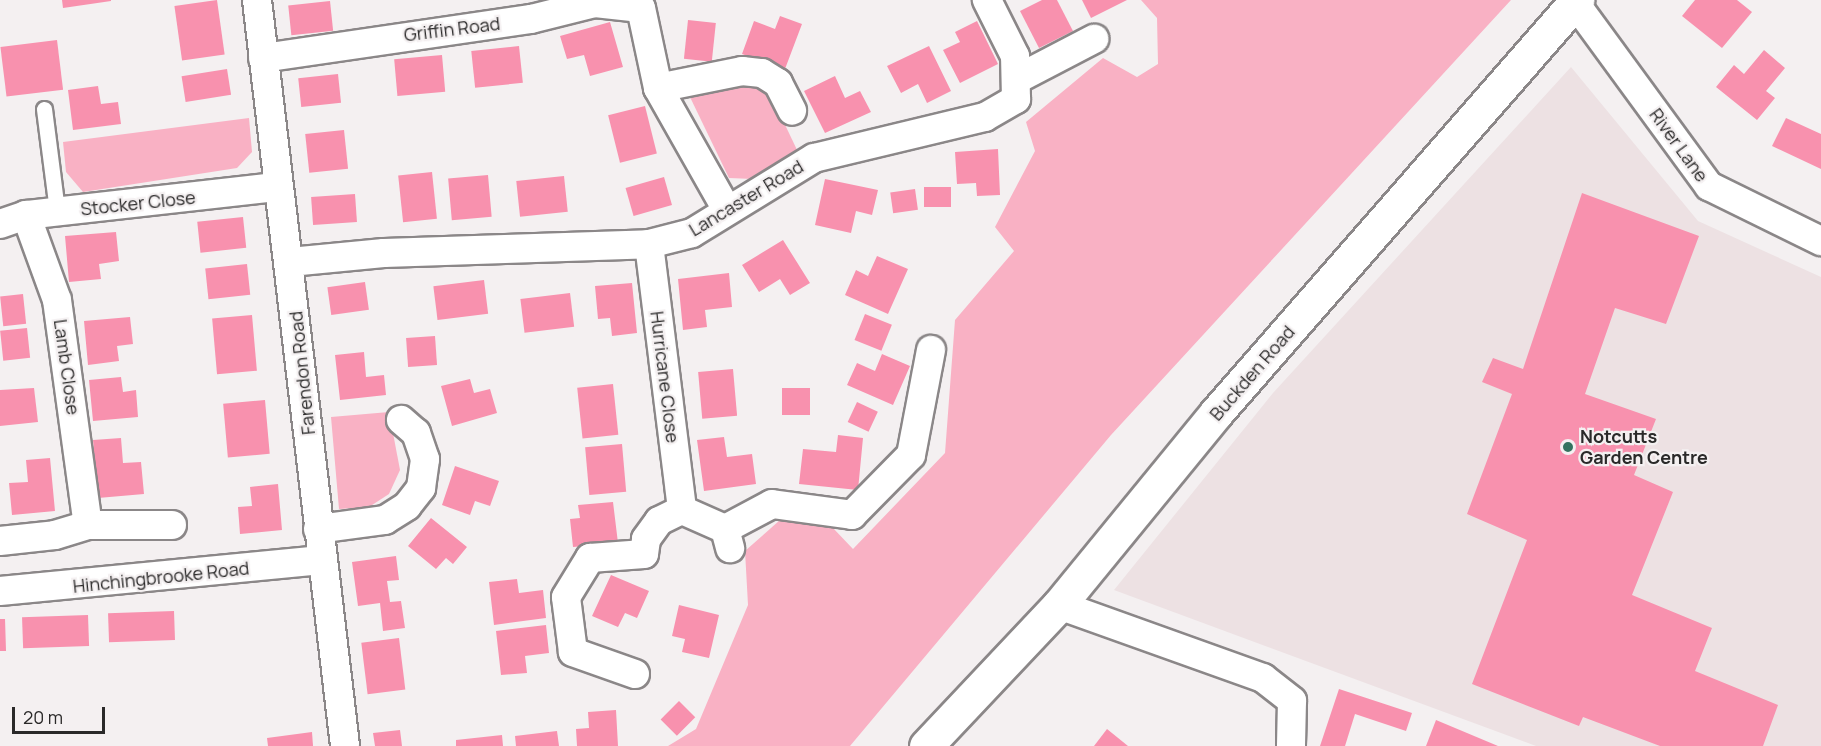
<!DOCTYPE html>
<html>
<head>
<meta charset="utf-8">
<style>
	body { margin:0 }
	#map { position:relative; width:1821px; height:746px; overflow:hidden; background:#f4f0f1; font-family:Manrope,sans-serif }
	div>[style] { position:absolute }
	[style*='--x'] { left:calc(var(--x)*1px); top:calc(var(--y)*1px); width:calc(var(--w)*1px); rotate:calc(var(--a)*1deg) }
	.built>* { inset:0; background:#ede1e3 }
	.green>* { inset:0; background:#f9b1c4 }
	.building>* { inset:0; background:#f891ae; transform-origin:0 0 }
	.roads { filter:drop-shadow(2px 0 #8b8788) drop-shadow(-2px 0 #8b8788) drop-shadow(0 2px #8b8788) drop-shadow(0 -2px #8b8788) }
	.service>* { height:15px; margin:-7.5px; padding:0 7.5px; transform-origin:7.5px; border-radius:7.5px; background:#fff }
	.minor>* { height:28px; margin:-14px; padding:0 14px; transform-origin:14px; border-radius:14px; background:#fff }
	.secondary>* { height:33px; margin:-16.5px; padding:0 16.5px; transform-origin:16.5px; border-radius:16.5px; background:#fff }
	.dots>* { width:16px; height:16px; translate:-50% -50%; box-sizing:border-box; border:3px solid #f4f0f1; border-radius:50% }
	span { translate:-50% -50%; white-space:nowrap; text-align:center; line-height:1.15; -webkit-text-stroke:4.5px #f4f0f1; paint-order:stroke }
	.street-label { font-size:18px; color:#2a2929 }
	.poi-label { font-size:18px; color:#2a2929; font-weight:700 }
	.left { translate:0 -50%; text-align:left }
	.scale { position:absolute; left:12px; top:707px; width:93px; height:27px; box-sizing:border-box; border:3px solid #2a2929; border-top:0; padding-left:8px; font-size:18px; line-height:21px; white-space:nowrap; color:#2a2929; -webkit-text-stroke:4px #f4f0f1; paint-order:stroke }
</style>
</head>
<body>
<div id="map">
	<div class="built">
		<div style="clip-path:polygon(1571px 67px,1698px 221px,1821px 277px,1821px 746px,1536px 746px,1114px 590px,1273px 393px)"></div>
	</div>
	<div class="green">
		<div style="clip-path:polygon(1141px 0,1511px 0,1111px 435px,850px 746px,668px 746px,696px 729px,748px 605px,745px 551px,780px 520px,833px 528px,853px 549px,945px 453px,955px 320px,1014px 251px,995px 227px,1035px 151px,1026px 122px,1103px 58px,1137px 77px,1158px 64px,1157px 18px)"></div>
		<div style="clip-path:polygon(739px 82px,768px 89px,798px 152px,753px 179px,729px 178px,689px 95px)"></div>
		<div style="clip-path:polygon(249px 118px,252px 152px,237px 168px,83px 192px,66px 172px,63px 142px)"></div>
		<div style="clip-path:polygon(389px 412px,400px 470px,389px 494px,369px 507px,339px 509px,331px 417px)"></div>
	</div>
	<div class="building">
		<div style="clip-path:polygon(62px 0,111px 0,111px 1px,63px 8px)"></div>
		<div style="left:217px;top:0;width:55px;height:43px;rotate:82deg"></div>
		<div style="clip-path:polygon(1042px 0,1057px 0,1073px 31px,1039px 48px,1020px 11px)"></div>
		<div style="clip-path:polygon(1082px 0,1127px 0,1091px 18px)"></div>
		<div style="clip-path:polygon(1695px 0,1737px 0,1752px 12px,1722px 48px,1682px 16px)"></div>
		<div style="left:330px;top:1px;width:30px;height:42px;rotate:84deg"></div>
		<div style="clip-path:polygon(780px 16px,802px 24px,785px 69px,742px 54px,754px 21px,775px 29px)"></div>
		<div style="left:688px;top:20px;width:28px;height:39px;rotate:6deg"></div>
		<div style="clip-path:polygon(977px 21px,998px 64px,960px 83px,943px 50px,960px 42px,955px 32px)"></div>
		<div style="clip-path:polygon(610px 22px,623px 67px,590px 76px,584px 55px,567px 59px,560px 36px)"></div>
		<div style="left:57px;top:40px;width:50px;height:57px;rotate:83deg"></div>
		<div style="left:519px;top:46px;width:37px;height:48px;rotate:84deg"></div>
		<div style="clip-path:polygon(929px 46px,951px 91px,927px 103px,918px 84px,901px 93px,887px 66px)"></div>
		<div style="clip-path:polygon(1764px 50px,1785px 68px,1766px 91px,1775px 98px,1757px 120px,1716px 87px,1734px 65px,1744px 74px)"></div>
		<div style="left:442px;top:55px;width:37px;height:48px;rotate:85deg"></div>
		<div style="left:227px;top:69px;width:26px;height:46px;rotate:81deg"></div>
		<div style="left:338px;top:74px;width:29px;height:40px;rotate:84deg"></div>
		<div style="clip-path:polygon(835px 76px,845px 98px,860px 91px,871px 112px,825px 133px,804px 91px)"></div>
		<div style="clip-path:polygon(98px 86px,101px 104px,118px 102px,121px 124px,73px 130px,68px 90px)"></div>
		<div style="left:645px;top:106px;width:49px;height:38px;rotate:76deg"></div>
		<div style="clip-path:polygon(1786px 118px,1821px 134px,1821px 169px,1772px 146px)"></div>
		<div style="left:344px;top:130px;width:39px;height:39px;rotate:84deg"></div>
		<div style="clip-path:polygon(998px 149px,1000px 195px,977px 196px,976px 183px,957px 184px,955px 152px)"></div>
		<div style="left:432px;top:172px;width:47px;height:34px;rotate:84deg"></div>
		<div style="left:488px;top:175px;width:42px;height:40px;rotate:85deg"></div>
		<div style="left:564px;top:176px;width:36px;height:48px;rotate:84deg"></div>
		<div style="left:664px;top:177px;width:29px;height:40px;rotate:74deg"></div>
		<div style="clip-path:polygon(825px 179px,878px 190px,872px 215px,856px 211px,851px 233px,815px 225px)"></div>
		<div style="left:924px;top:187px;width:27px;height:20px"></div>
		<div style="left:915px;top:189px;width:21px;height:25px;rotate:82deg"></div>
		<div style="clip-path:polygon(1582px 193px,1699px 236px,1666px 324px,1615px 308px,1585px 394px,1656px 419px,1634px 475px,1673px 492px,1632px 595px,1712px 628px,1695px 671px,1778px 705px,1763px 746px,1660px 746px,1583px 717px,1579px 726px,1472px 684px,1527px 540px,1467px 514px,1512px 394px,1482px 382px,1493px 358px,1523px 369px)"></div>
		<div style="left:355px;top:194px;width:28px;height:44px;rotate:86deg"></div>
		<div style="left:243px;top:217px;width:31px;height:46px;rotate:84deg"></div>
		<div style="clip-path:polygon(116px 232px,119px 261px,99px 264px,101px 279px,69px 282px,65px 236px)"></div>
		<div style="clip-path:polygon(783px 240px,810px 283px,790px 295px,780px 279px,759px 292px,742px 265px)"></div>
		<div style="clip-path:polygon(877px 256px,908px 269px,888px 314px,845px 295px,856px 270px,868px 276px)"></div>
		<div style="left:247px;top:264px;width:31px;height:42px;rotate:84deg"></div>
		<div style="clip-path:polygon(729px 273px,732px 307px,705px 310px,707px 327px,683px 330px,678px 279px)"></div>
		<div style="left:484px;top:280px;width:34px;height:51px;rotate:83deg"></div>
		<div style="left:365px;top:282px;width:28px;height:38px;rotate:82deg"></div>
		<div style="clip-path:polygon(632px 283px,637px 333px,612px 336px,610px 318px,598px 319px,595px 286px)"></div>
		<div style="left:570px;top:293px;width:34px;height:50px;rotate:83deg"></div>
		<div style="left:23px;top:294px;width:30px;height:23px;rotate:84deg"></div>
		<div style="left:865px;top:314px;width:29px;height:28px;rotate:22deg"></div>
		<div style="left:252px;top:315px;width:56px;height:40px;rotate:85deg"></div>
		<div style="clip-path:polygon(130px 317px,133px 344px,117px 346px,119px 361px,88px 365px,84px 321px)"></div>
		<div style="left:27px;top:328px;width:30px;height:27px;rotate:84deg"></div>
		<div style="left:435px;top:336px;width:29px;height:29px;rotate:86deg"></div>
		<div style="clip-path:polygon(364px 352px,366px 377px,384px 375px,386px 395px,340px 400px,335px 355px)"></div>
		<div style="clip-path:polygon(882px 354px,910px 366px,893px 405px,847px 385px,857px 363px,875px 371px)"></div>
		<div style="left:733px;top:369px;width:47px;height:35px;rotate:85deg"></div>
		<div style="clip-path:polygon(121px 377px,123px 392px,136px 390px,138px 417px,93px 421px,89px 380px)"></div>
		<div style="clip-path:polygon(470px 379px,474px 393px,490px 389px,497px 413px,452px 426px,441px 386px)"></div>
		<div style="left:613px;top:384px;width:51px;height:36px;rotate:84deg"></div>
		<div style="clip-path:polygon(34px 388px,38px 422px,0 426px,0 390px)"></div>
		<div style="left:810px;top:388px;width:27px;height:28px;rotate:90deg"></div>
		<div style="left:265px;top:400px;width:54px;height:42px;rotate:85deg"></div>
		<div style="left:857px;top:402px;width:23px;height:22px;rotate:25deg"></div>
		<div style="clip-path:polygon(838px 435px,863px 438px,858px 490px,799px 484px,803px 449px,836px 452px)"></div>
		<div style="clip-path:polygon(724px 437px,727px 457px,752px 454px,756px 484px,704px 491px,697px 440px)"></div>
		<div style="clip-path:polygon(121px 438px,123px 463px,141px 462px,144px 494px,98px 498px,93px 440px)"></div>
		<div style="left:622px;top:444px;width:48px;height:37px;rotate:85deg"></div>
		<div style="clip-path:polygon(50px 458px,55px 511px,12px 515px,9px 483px,28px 482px,26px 460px)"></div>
		<div style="clip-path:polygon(455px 466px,499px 481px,490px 506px,475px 501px,470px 515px,442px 505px)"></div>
		<div style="clip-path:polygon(278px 484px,282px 530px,240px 534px,238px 507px,252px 506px,250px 487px)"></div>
		<div style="clip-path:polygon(613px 502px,618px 543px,573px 547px,570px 519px,580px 518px,578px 505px)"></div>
		<div style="clip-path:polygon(431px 518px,467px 547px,453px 564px,446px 558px,436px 569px,408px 546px)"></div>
		<div style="clip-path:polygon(396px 556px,399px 580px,387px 581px,390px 602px,401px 601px,405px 628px,383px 631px,380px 603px,358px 606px,352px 562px)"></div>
		<div style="clip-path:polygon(611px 575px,649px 591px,637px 618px,625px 613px,618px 627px,592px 616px)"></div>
		<div style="clip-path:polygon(517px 579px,519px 593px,543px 590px,546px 618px,494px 625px,489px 582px)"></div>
		<div style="clip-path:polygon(679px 605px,719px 615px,709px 658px,682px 652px,685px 639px,672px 636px)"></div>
		<div style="left:174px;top:611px;width:29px;height:66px;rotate:88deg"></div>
		<div style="left:88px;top:615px;width:31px;height:66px;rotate:88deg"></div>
		<div style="clip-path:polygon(0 619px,5px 619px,6px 651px,0 651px)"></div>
		<div style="clip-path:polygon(546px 625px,549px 653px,525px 656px,527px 673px,501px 675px,496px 631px)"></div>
		<div style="left:399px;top:638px;width:52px;height:38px;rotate:83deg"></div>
		<div style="clip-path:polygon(1339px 689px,1412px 713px,1406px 731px,1355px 714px,1345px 746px,1320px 746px)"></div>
		<div style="left:679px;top:701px;width:23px;height:26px;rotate:45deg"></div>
		<div style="clip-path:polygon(616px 710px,618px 746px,577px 746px,576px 729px,589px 728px,588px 712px)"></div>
		<div style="clip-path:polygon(1436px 720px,1498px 746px,1426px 746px)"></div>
		<div style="clip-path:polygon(1107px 729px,1128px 746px,1094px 746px)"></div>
		<div style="clip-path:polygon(400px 730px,402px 746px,375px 746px,373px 733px)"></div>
		<div style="clip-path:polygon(557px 731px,559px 746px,516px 746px,515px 736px)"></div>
		<div style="clip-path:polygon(312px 732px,313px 746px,268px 746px,267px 738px)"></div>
		<div style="clip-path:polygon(502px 735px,503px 746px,456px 746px,456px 740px)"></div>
	</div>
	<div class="roads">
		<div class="service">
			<div style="--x:44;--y:109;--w:103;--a:82.7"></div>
		</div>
		<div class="minor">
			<div style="--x:257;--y:0;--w:751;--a:83.27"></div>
			<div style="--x:1575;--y:3;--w:227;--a:53.8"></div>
			<div style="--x:1709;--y:186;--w:125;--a:26.2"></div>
			<div style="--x:263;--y:58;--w:271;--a:-8.3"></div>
			<div style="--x:531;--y:19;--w:66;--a:-14"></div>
			<div style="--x:595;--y:3;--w:46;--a:6.2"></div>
			<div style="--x:641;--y:8;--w:82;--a:78"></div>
			<div style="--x:658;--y:88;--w:138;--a:60.5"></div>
			<div style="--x:1019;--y:78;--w:85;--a:-27.5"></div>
			<div style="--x:658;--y:88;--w:86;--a:-11.4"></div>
			<div style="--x:742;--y:71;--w:20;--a:6"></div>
			<div style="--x:762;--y:73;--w:19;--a:32"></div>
			<div style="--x:778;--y:83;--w:31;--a:63"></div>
			<div style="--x:26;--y:215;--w:90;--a:70"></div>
			<div style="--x:57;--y:300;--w:227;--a:82.2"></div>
			<div style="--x:0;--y:224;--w:28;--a:-19"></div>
			<div style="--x:26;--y:215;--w:253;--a:-6.4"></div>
			<div style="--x:649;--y:244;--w:268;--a:82.9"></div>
			<div style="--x:290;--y:262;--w:94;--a:-5.5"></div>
			<div style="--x:384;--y:253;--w:265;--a:-1.9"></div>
			<div style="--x:649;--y:244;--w:44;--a:-14.3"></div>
			<div style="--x:692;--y:233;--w:143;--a:-31.6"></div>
			<div style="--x:814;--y:158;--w:176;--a:-13.5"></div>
			<div style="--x:985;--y:117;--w:36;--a:-30"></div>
			<div style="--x:1016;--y:99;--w:43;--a:-91.3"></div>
			<div style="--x:1015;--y:56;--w:63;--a:-116.6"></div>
			<div style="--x:318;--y:529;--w:68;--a:-7.7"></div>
			<div style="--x:385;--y:520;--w:26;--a:-32"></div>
			<div style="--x:407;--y:506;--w:23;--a:-52"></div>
			<div style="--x:421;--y:488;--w:29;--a:-82"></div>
			<div style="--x:425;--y:459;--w:28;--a:-109"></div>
			<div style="--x:416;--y:433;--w:20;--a:-139"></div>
			<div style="--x:725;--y:529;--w:53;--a:-28"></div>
			<div style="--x:772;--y:504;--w:81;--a:7.8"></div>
			<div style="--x:852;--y:515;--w:84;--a:-45.5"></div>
			<div style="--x:911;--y:455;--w:107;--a:-79.2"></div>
			<div style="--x:0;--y:541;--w:55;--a:-6.2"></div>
			<div style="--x:55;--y:535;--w:34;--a:-17"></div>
			<div style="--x:88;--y:525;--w:84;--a:0"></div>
			<div style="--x:0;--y:591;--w:323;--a:-5.5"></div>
			<div style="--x:1059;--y:605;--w:217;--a:19.7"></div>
			<div style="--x:1263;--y:678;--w:37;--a:38"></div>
			<div style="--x:1292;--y:701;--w:45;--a:91.3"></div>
			<div style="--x:635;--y:674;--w:66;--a:-160.5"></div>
			<div style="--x:573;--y:652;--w:55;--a:-97.3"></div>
			<div style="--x:566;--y:597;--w:46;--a:-58.4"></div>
			<div style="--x:590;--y:558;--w:54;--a:-4.2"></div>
			<div style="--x:644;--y:554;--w:15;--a:-82"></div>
			<div style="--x:646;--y:539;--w:22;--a:-54"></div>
			<div style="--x:659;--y:521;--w:25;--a:-26"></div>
			<div style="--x:682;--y:510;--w:47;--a:23.8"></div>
			<div style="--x:725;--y:529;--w:20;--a:75"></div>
		</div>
		<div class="secondary">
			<div style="--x:926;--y:746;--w:194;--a:-46.7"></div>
			<div style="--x:1059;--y:605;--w:248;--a:-50.7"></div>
			<div style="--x:1216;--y:413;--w:549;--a:-48.84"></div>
		</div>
	</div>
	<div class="dots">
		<div style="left:1568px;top:447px;background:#34725f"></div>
	</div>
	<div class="street-label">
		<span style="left:452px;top:29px;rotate:-7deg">Griffin Road</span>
		<span style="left:1679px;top:145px;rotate:54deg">River Lane</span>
		<span style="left:746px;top:198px;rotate:-31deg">Lancaster Road</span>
		<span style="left:138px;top:203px;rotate:-6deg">Stocker Close</span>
		<span style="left:67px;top:367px;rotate:82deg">Lamb Close</span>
		<span style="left:302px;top:373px;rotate:-96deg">Farendon Road</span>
		<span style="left:1252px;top:373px;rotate:-49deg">Buckden Road</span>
		<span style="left:665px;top:377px;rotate:83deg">Hurricane Close</span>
		<span style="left:161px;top:577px;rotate:-6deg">Hinchingbrooke Road</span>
	</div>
	<div class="poi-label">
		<span class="left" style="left:1580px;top:447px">Notcutts<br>Garden Centre</span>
	</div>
	<div class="scale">20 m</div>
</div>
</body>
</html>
